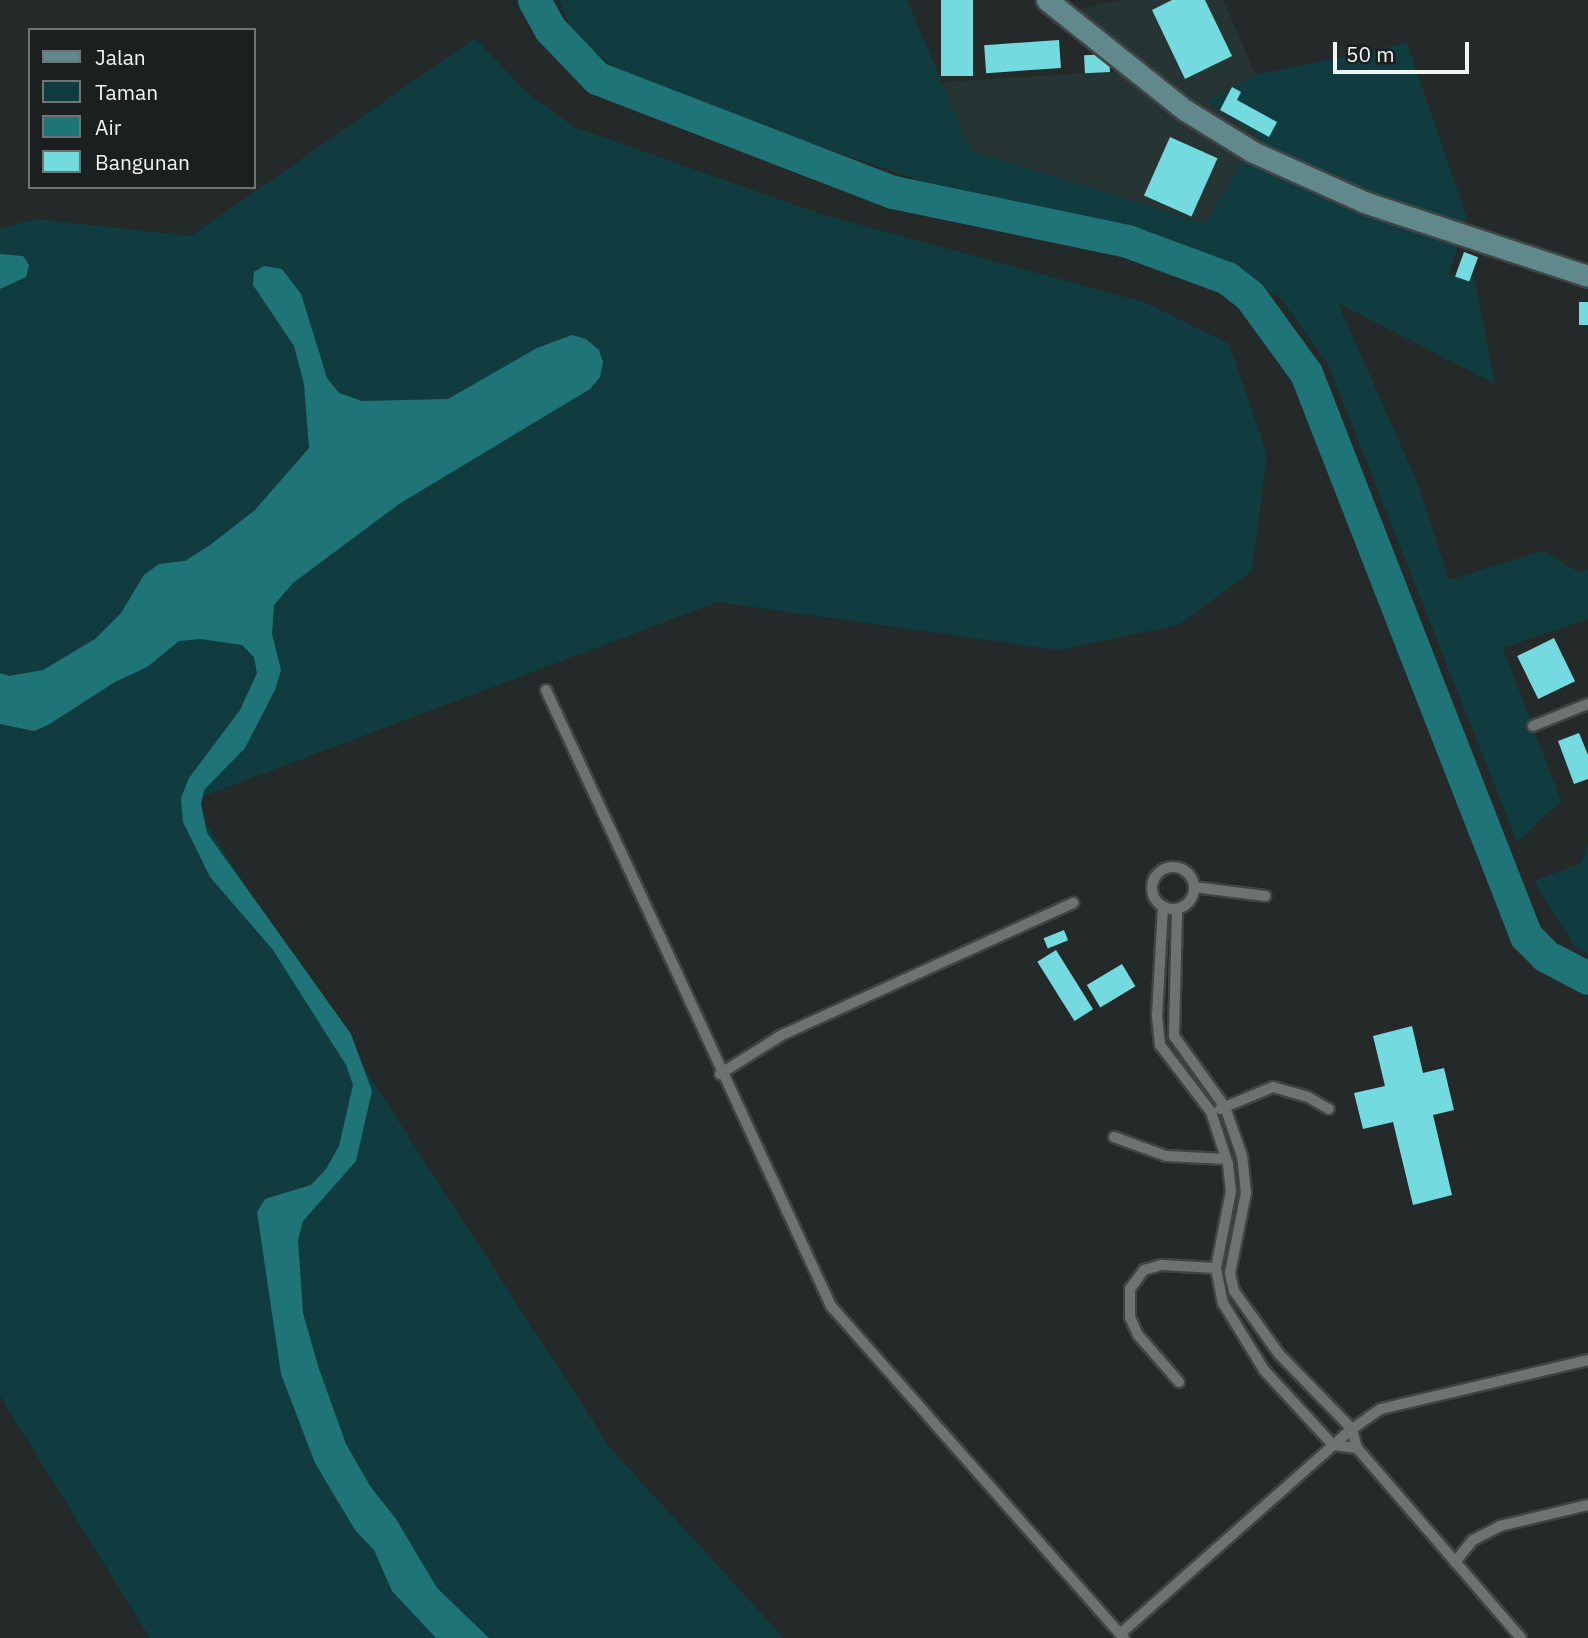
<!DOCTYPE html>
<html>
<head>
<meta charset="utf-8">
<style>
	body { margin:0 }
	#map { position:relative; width:1588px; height:1638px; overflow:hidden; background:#242929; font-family:"IBM Plex Sans",sans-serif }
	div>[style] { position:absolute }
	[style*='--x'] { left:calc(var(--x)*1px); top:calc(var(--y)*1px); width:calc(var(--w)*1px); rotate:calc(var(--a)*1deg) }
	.built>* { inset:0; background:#273434 }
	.green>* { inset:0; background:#103c3f }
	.water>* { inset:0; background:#1f7478 }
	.river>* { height:33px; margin:-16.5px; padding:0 16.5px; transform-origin:16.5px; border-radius:16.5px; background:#1f7478 }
	.building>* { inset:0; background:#73dae0; transform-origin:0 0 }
	.roads { filter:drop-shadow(2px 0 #3f4444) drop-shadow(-2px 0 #3f4444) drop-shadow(0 2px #3f4444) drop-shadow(0 -2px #3f4444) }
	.lane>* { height:10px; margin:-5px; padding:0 5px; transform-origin:5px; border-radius:5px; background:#6d7373 }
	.lane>.ring { margin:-5px; padding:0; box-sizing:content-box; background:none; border:10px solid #6d7373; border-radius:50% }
	.secondary>* { height:21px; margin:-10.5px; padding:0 10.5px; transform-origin:10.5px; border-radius:10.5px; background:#61888a }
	span { translate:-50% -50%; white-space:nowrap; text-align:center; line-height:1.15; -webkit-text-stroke:7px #1b1f1f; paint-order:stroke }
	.legend { position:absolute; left:28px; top:28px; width:228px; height:161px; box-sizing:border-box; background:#1b1f1f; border:2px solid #717474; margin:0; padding:9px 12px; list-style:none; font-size:21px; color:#f1f4f4 }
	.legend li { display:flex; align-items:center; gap:14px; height:35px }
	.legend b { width:35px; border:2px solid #717474 }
	.scale { position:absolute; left:1333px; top:42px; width:136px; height:32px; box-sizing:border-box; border:4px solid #f1f4f4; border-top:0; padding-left:9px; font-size:21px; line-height:24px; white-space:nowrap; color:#f1f4f4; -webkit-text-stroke:5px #1b1f1f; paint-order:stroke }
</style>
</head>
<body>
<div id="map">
	<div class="built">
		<div style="clip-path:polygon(1119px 0,1223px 0,1256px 75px,1208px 101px,1259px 135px,1206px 223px,971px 151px,942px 82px,1120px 71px,1080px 9px)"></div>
	</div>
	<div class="green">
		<div style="clip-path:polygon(559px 0,907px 0,971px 151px,1205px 223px,1258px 135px,1207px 101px,1256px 75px,1407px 43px,1467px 218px,1448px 275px,1474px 277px,1495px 384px,1338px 303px,1418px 484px,1449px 580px,1542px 551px,1581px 573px,1588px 569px,1588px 619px,1503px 648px,1561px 801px,1517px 842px,1328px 364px,1282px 300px,1225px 262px,1124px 225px,947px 190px,636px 83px,575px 37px)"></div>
		<div style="clip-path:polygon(475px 38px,525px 91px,574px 127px,824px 215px,1144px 302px,1229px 344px,1267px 454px,1252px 571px,1179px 625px,1059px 650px,718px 602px,191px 801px,611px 1449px,784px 1638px,150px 1638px,0 1396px,0 228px,37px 219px,191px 236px)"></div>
		<div style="clip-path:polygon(1588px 843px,1588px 953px,1575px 947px,1534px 881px,1581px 863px)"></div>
	</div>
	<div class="water">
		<div style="clip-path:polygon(0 254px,23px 256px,29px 265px,26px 277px,0 289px)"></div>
		<div style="clip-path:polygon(264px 266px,282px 269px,301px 294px,327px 378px,339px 393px,362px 401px,448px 399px,537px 348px,572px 335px,586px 339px,599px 350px,603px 362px,600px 377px,590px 389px,399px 504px,293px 583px,274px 605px,272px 634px,281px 670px,275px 690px,245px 748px,204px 790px,201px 804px,207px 833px,351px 1034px,372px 1091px,356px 1161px,303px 1221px,298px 1240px,303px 1313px,319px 1369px,346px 1444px,370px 1486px,396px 1519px,437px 1588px,489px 1638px,436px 1638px,392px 1591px,374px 1550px,355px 1530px,315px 1463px,281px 1374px,257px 1212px,265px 1199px,311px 1185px,326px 1169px,339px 1146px,353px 1085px,346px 1065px,273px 950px,210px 877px,183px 822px,181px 798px,189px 778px,240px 710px,257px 673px,254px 657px,242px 645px,201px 639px,179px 641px,147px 667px,115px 682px,48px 725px,34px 731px,0 724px,0 673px,9px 676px,43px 670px,95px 639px,121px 613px,144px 575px,159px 564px,185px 561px,210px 545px,255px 510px,309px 448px,304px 384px,294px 346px,253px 285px,254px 272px)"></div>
	</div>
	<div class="river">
		<div style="--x:534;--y:0;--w:33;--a:61"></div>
		<div style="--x:550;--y:29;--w:68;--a:46.2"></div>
		<div style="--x:597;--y:78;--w:317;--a:21.1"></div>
		<div style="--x:893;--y:192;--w:239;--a:11.8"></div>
		<div style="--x:1127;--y:241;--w:107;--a:20.3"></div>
		<div style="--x:1227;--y:278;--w:29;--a:38"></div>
		<div style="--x:1250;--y:296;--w:95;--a:54"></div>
		<div style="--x:1306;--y:373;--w:604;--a:68.66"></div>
		<div style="--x:1526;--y:936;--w:28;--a:45"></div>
		<div style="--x:1546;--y:956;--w:47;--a:27.6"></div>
	</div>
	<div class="building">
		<div style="left:941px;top:0;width:32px;height:76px"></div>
		<div style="clip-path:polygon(1172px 0,1205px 0,1232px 56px,1185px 79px,1152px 10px)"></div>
		<div style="left:1059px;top:40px;width:28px;height:75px;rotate:86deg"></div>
		<div style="left:1109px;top:54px;width:18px;height:25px;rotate:87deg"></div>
		<div style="clip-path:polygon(1232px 87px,1241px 92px,1237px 100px,1277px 122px,1269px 137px,1220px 110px)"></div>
		<div style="left:1170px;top:137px;width:52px;height:64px;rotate:24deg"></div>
		<div style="left:1464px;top:252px;width:15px;height:26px;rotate:20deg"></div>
		<div style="left:1579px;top:302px;width:9px;height:23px"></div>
		<div style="left:1554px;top:638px;width:48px;height:41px;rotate:64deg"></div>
		<div style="clip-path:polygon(1579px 733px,1588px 755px,1588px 779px,1574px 784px,1558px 741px)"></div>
		<div style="left:1064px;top:930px;width:11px;height:22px;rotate:68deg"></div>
		<div style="left:1056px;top:950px;width:70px;height:22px;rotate:58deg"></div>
		<div style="left:1122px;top:964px;width:26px;height:41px;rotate:59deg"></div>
		<div style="clip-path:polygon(1412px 1026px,1423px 1073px,1444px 1068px,1454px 1110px,1433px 1115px,1452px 1195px,1413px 1205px,1393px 1122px,1363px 1129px,1354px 1093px,1385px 1086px,1373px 1036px)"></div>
	</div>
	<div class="roads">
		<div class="lane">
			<div style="--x:546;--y:690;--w:679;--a:65.17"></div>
			<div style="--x:831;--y:1306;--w:443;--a:48.6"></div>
			<div style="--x:1533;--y:726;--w:59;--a:-21.8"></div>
			<div class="ring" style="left:1152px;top:867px;width:32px;height:32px"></div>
			<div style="--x:1194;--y:887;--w:72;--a:7.2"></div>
			<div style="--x:1163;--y:906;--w:110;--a:93.1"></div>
			<div style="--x:1157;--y:1016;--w:29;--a:84"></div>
			<div style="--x:1160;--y:1045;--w:84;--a:52.7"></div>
			<div style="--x:1211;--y:1112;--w:55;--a:71.9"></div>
			<div style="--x:1228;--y:1164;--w:27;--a:84"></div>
			<div style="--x:1231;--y:1191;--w:78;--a:101"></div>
			<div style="--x:1216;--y:1268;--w:36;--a:79"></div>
			<div style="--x:1223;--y:1303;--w:79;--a:58.5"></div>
			<div style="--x:1264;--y:1370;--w:102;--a:47.4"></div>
			<div style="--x:1333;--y:1445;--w:24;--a:7"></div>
			<div style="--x:1357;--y:1448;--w:20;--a:-105"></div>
			<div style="--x:1352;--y:1429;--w:105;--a:-134.2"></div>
			<div style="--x:1279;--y:1354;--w:77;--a:-125.5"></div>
			<div style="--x:1234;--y:1291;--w:18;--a:-103"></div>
			<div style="--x:1230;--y:1273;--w:82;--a:-78.7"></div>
			<div style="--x:1246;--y:1193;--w:37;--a:-96"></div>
			<div style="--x:1242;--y:1156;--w:52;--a:-109.1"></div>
			<div style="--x:1225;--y:1107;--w:87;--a:-125.7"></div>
			<div style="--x:1174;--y:1036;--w:127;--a:-88.6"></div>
			<div style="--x:720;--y:1074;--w:73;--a:-32.2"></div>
			<div style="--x:782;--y:1035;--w:320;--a:-24.4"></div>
			<div style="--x:1220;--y:1109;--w:57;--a:-22.5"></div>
			<div style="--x:1273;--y:1087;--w:36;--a:16"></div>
			<div style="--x:1308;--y:1097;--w:24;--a:30"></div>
			<div style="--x:1114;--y:1137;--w:55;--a:20.1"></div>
			<div style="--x:1166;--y:1156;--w:60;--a:2.9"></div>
			<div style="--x:1179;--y:1382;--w:62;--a:-131.1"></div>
			<div style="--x:1138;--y:1335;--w:20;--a:-114"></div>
			<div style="--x:1130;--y:1317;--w:28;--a:-90"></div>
			<div style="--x:1130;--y:1289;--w:24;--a:-54"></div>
			<div style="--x:1144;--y:1270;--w:18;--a:-16"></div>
			<div style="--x:1161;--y:1265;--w:55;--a:3.1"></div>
			<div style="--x:1357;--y:1448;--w:251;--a:49.2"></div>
			<div style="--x:1455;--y:1562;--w:28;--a:-51"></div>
			<div style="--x:1473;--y:1540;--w:30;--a:-27"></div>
			<div style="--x:1500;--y:1526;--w:90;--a:-13.4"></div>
			<div style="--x:1120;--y:1634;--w:310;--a:-41.5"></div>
			<div style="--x:1352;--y:1429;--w:35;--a:-35"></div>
			<div style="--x:1381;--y:1409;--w:213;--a:-13.3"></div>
		</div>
		<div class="secondary">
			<div style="--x:1047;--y:0;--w:176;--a:38.6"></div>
			<div style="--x:1185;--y:110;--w:80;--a:31.7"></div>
			<div style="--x:1253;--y:152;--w:122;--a:24.2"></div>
			<div style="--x:1364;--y:202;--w:236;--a:18.3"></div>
		</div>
	</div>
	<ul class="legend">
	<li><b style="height:9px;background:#61888a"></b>Jalan</li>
	<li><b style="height:19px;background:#103c3f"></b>Taman</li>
	<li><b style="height:19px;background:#1f7478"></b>Air</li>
	<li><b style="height:19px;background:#73dae0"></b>Bangunan</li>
	</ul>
	<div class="scale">50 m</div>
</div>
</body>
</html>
